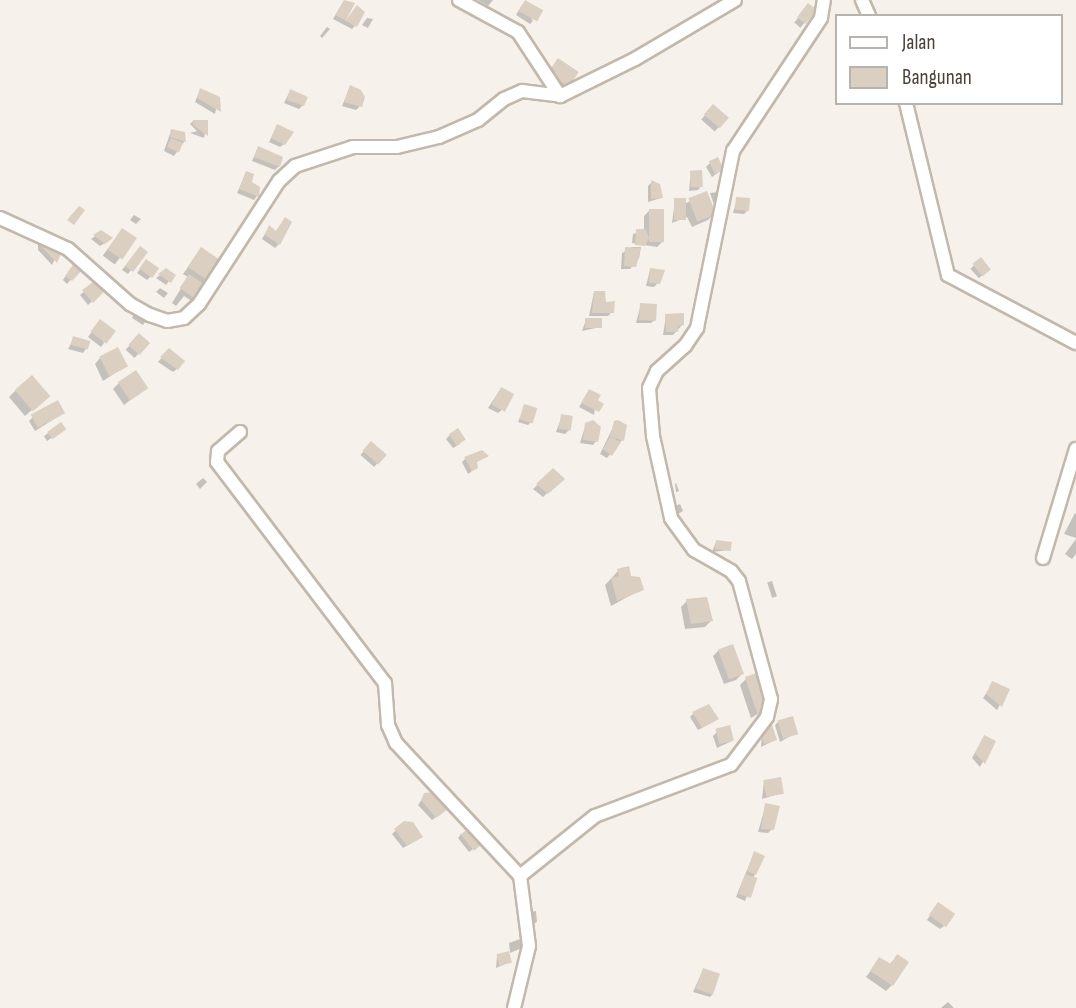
<!DOCTYPE html>
<html>
<head>
<meta charset="utf-8">
<style>
	body { margin:0 }
	#map { position:relative; width:1076px; height:1008px; overflow:hidden; background:#f6f1ea; font-family:"Sofia Sans Condensed",sans-serif }
	div>[style] { position:absolute }
	[style*='--x'] { left:calc(var(--x)*1px); top:calc(var(--y)*1px); width:calc(var(--w)*1px); rotate:calc(var(--a)*1deg) }
	.shadow>* { inset:0; background:#0003; transform-origin:0 0 }
	.building>* { inset:0; background:#dbcfc1; transform-origin:0 0 }
	.roads { filter:drop-shadow(2px 0 #c2b8ab) drop-shadow(-2px 0 #c2b8ab) drop-shadow(0 2px #c2b8ab) drop-shadow(0 -2px #c2b8ab) }
	.minor>* { height:12px; margin:-6px; padding:0 6px; transform-origin:6px; border-radius:6px; background:#fff }
	span { translate:-50% -50%; white-space:nowrap; text-align:center; line-height:1.15; -webkit-text-stroke:5px #fff; paint-order:stroke }
	.legend { position:absolute; left:835px; top:14px; width:228px; height:91px; box-sizing:border-box; background:#fff; border:2px solid #b7b3af; margin:0; padding:9px 12px; list-style:none; font-size:21px; color:#4a4137 }
	.legend li { display:flex; align-items:center; gap:14px; height:35px }
	.legend b { width:35px; border:2px solid #b7b3af }
</style>
</head>
<body>
<div id="map">
	<div class="shadow">
		<div style="clip-path:polygon(478px 0,493px 0,488px 6px)"></div>
		<div style="clip-path:polygon(342px 4px,345px 19px,355px 26px,352px 29px,333px 19px)"></div>
		<div style="clip-path:polygon(522px 5px,533px 21px,530px 24px,516px 15px)"></div>
		<div style="left:809px;top:5px;width:8px;height:23px;rotate:40deg"></div>
		<div style="clip-path:polygon(367px 18px,373px 19px,368px 28px,362px 25px)"></div>
		<div style="clip-path:polygon(327px 27px,330px 29px,322px 38px,320px 36px)"></div>
		<div style="clip-path:polygon(558px 60px,567px 86px,561px 92px,543px 80px)"></div>
		<div style="clip-path:polygon(350px 87px,360px 106px,356px 110px,342px 106px)"></div>
		<div style="clip-path:polygon(200px 90px,218px 98px,215px 114px,195px 102px)"></div>
		<div style="clip-path:polygon(290px 91px,303px 105px,299px 109px,284px 103px)"></div>
		<div style="left:713px;top:106px;width:18px;height:18px;rotate:41deg"></div>
		<div style="clip-path:polygon(193px 121px,207px 122px,204px 138px,190px 133px,197px 131px,190px 124px)"></div>
		<div style="clip-path:polygon(277px 126px,284px 144px,280px 147px,269px 142px)"></div>
		<div style="clip-path:polygon(171px 131px,183px 134px,184px 142px,174px 156px,164px 151px)"></div>
		<div style="clip-path:polygon(258px 148px,279px 166px,275px 170px,252px 161px)"></div>
		<div style="clip-path:polygon(710px 163px,722px 170px,712px 177px,706px 167px)"></div>
		<div style="clip-path:polygon(691px 172px,701px 186px,698px 190px,689px 191px)"></div>
		<div style="clip-path:polygon(246px 173px,257px 196px,254px 200px,237px 193px)"></div>
		<div style="clip-path:polygon(652px 182px,661px 198px,648px 202px,648px 186px)"></div>
		<div style="clip-path:polygon(718px 192px,715px 208px,710px 193px)"></div>
		<div style="clip-path:polygon(706px 194px,714px 214px,708px 220px,692px 227px,687px 217px,672px 223px,675px 200px,684px 204px)"></div>
		<div style="clip-path:polygon(737px 199px,748px 210px,744px 214px,733px 213px)"></div>
		<div style="clip-path:polygon(650px 210px,663px 241px,657px 247px,632px 243px,633px 234px,644px 231px,644px 216px)"></div>
		<div style="clip-path:polygon(134px 215px,141px 219px,136px 224px,130px 220px)"></div>
		<div style="clip-path:polygon(269px 227px,279px 244px,275px 248px,262px 239px)"></div>
		<div style="left:122px;top:230px;width:15px;height:32px;rotate:37deg"></div>
		<div style="clip-path:polygon(101px 232px,107px 242px,100px 246px,91px 239px)"></div>
		<div style="clip-path:polygon(38px 241px,60px 250px,52px 265px,38px 250px)"></div>
		<div style="clip-path:polygon(632px 247px,641px 247px,639px 258px,630px 269px,621px 269px,622px 253px)"></div>
		<div style="clip-path:polygon(201px 249px,208px 280px,193px 302px,184px 296px,176px 306px,172px 303px,188px 277px,183px 274px)"></div>
		<div style="clip-path:polygon(136px 252px,131px 270px,128px 274px,122px 270px)"></div>
		<div style="left:980px;top:260px;width:13px;height:13px;rotate:48deg"></div>
		<div style="clip-path:polygon(143px 265px,151px 276px,147px 280px,137px 273px)"></div>
		<div style="clip-path:polygon(71px 268px,81px 268px,67px 284px,63px 280px)"></div>
		<div style="clip-path:polygon(650px 270px,658px 283px,654px 287px,646px 286px)"></div>
		<div style="clip-path:polygon(166px 271px,169px 281px,166px 285px,156px 278px)"></div>
		<div style="clip-path:polygon(96px 282px,104px 290px,88px 305px,80px 295px)"></div>
		<div style="clip-path:polygon(160px 288px,168px 293px,164px 298px,156px 292px)"></div>
		<div style="clip-path:polygon(594px 292px,612px 312px,608px 316px,589px 316px)"></div>
		<div style="left:142px;top:302px;width:13px;height:19px;rotate:32deg"></div>
		<div style="clip-path:polygon(641px 304px,655px 320px,651px 323px,636px 323px)"></div>
		<div style="clip-path:polygon(666px 316px,682px 325px,673px 335px,663px 335px)"></div>
		<div style="clip-path:polygon(586px 320px,600px 327px,582px 331px)"></div>
		<div style="clip-path:polygon(97px 325px,104px 343px,101px 347px,88px 337px)"></div>
		<div style="left:139px;top:335px;width:12px;height:20px;rotate:42deg"></div>
		<div style="clip-path:polygon(74px 338px,86px 349px,83px 353px,68px 349px)"></div>
		<div style="clip-path:polygon(169px 350px,177px 369px,173px 372px,158px 362px)"></div>
		<div style="clip-path:polygon(100px 358px,126px 366px,103px 381px,95px 364px)"></div>
		<div style="clip-path:polygon(119px 383px,146px 388px,124px 405px,113px 389px)"></div>
		<div style="clip-path:polygon(15px 391px,41px 402px,25px 416px,9px 397px)"></div>
		<div style="clip-path:polygon(589px 391px,596px 401px,594px 415px,579px 407px)"></div>
		<div style="clip-path:polygon(498px 393px,502px 410px,498px 413px,488px 408px)"></div>
		<div style="clip-path:polygon(525px 406px,532px 421px,528px 425px,518px 422px)"></div>
		<div style="clip-path:polygon(59px 416px,35px 431px,29px 421px,32px 418px)"></div>
		<div style="clip-path:polygon(562px 416px,569px 430px,565px 434px,556px 432px)"></div>
		<div style="clip-path:polygon(615px 423px,622px 440px,607px 458px,600px 454px)"></div>
		<div style="clip-path:polygon(61px 424px,60px 432px,47px 441px,44px 436px)"></div>
		<div style="clip-path:polygon(586px 424px,596px 441px,593px 445px,580px 443px)"></div>
		<div style="clip-path:polygon(450px 435px,460px 444px,453px 448px,446px 439px)"></div>
		<div style="left:371px;top:443px;width:18px;height:16px;rotate:41deg"></div>
		<div style="clip-path:polygon(486px 456px,475px 463px,476px 468px,468px 474px,462px 462px,465px 459px)"></div>
		<div style="clip-path:polygon(553px 471px,562px 479px,543px 497px,533px 489px)"></div>
		<div style="clip-path:polygon(203px 478px,207px 482px,200px 489px,196px 484px)"></div>
		<div style="clip-path:polygon(676px 483px,679px 491px,676px 492px,675px 484px)"></div>
		<div style="clip-path:polygon(680px 504px,683px 511px,678px 514px,676px 506px)"></div>
		<div style="clip-path:polygon(1075px 513px,1076px 514px,1076px 538px,1064px 534px)"></div>
		<div style="clip-path:polygon(1076px 539px,1076px 554px,1072px 559px,1065px 554px)"></div>
		<div style="clip-path:polygon(716px 542px,729px 550px,712px 552px)"></div>
		<div style="clip-path:polygon(618px 571px,642px 589px,611px 606px,605px 585px)"></div>
		<div style="left:772px;top:581px;width:16px;height:5px;rotate:72deg"></div>
		<div style="clip-path:polygon(687px 601px,711px 621px,705px 627px,685px 629px,681px 607px)"></div>
		<div style="clip-path:polygon(719px 650px,742px 674px,736px 680px,724px 684px,713px 656px)"></div>
		<div style="clip-path:polygon(746px 679px,767px 708px,751px 718px,740px 685px)"></div>
		<div style="clip-path:polygon(993px 683px,1008px 690px,997px 710px,983px 698px)"></div>
		<div style="clip-path:polygon(693px 714px,713px 722px,698px 730px,690px 717px)"></div>
		<div style="clip-path:polygon(779px 721px,796px 733px,780px 742px,775px 725px)"></div>
		<div style="clip-path:polygon(717px 732px,732px 741px,717px 748px,713px 736px)"></div>
		<div style="clip-path:polygon(762px 735px,775px 740px,761px 747px)"></div>
		<div style="clip-path:polygon(984px 737px,994px 742px,980px 767px,972px 758px)"></div>
		<div style="clip-path:polygon(764px 781px,782px 793px,762px 799px)"></div>
		<div style="clip-path:polygon(425px 795px,443px 812px,432px 820px,418px 805px)"></div>
		<div style="clip-path:polygon(766px 804px,772px 829px,768px 833px,758px 832px)"></div>
		<div style="clip-path:polygon(404px 823px,417px 840px,403px 848px,392px 834px)"></div>
		<div style="clip-path:polygon(461px 834px,477px 846px,469px 852px,458px 838px)"></div>
		<div style="clip-path:polygon(754px 853px,755px 874px,745px 901px,736px 897px)"></div>
		<div style="clip-path:polygon(935px 908px,944px 926px,940px 929px,927px 920px)"></div>
		<div style="clip-path:polygon(536px 911px,537px 922px,527px 927px,529px 912px)"></div>
		<div style="clip-path:polygon(523px 938px,524px 947px,510px 953px,509px 943px)"></div>
		<div style="clip-path:polygon(497px 956px,510px 962px,496px 968px)"></div>
		<div style="clip-path:polygon(897px 956px,892px 985px,886px 991px,866px 977px,880px 959px,889px 965px)"></div>
		<div style="clip-path:polygon(703px 970px,713px 994px,710px 997px,693px 992px)"></div>
		<div style="clip-path:polygon(948px 1002px,954px 1008px,941px 1008px)"></div>
	</div>
	<div class="building">
		<div style="clip-path:polygon(344px 0,355px 3px,346px 20px,357px 5px,365px 12px,357px 27px,335px 15px)"></div>
		<div style="left:525px;top:0;width:21px;height:13px;rotate:29deg"></div>
		<div style="left:808px;top:3px;width:11px;height:18px;rotate:38deg"></div>
		<div style="left:558px;top:58px;width:25px;height:18px;rotate:34deg"></div>
		<div style="clip-path:polygon(350px 85px,361px 90px,365px 97px,362px 107px,344px 102px)"></div>
		<div style="clip-path:polygon(200px 88px,220px 97px,221px 112px,197px 98px)"></div>
		<div style="clip-path:polygon(290px 89px,308px 97px,304px 106px,287px 100px)"></div>
		<div style="left:713px;top:104px;width:21px;height:14px;rotate:41deg"></div>
		<div style="clip-path:polygon(193px 120px,208px 120px,208px 136px,193px 125px)"></div>
		<div style="clip-path:polygon(277px 124px,294px 132px,285px 145px,271px 138px)"></div>
		<div style="clip-path:polygon(171px 129px,185px 132px,186px 142px,170px 137px)"></div>
		<div style="left:171px;top:138px;width:13px;height:10px;rotate:23deg"></div>
		<div style="clip-path:polygon(258px 146px,283px 157px,280px 167px,254px 157px)"></div>
		<div style="left:718px;top:157px;width:14px;height:10px;rotate:65deg"></div>
		<div style="left:702px;top:170px;width:17px;height:12px;rotate:87deg"></div>
		<div style="clip-path:polygon(246px 171px,254px 174px,252px 182px,260px 187px,259px 197px,239px 189px)"></div>
		<div style="clip-path:polygon(651px 180px,660px 184px,663px 198px,651px 199px)"></div>
		<div style="left:707px;top:191px;width:25px;height:20px;rotate:69deg"></div>
		<div style="left:736px;top:197px;width:14px;height:13px;rotate:4deg"></div>
		<div style="left:674px;top:198px;width:12px;height:22px"></div>
		<div style="clip-path:polygon(79px 206px,85px 210px,74px 225px,67px 220px)"></div>
		<div style="left:649px;top:209px;width:15px;height:33px"></div>
		<div style="clip-path:polygon(285px 217px,292px 222px,280px 245px,265px 235px,269px 225px,276px 231px)"></div>
		<div style="left:122px;top:228px;width:18px;height:26px;rotate:34deg"></div>
		<div style="clip-path:polygon(636px 229px,646px 229px,649px 238px,645px 246px,635px 245px)"></div>
		<div style="clip-path:polygon(101px 230px,113px 238px,105px 244px,93px 235px)"></div>
		<div style="clip-path:polygon(41px 235px,63px 249px,57px 263px,41px 246px)"></div>
		<div style="left:140px;top:246px;width:10px;height:25px;rotate:37deg"></div>
		<div style="left:201px;top:247px;width:25px;height:24px;rotate:34deg"></div>
		<div style="clip-path:polygon(625px 247px,641px 248px,636px 267px,624px 266px)"></div>
		<div style="left:981px;top:257px;width:16px;height:11px;rotate:52deg"></div>
		<div style="left:146px;top:259px;width:16px;height:12px;rotate:35deg"></div>
		<div style="clip-path:polygon(75px 262px,84px 268px,72px 281px,65px 276px)"></div>
		<div style="clip-path:polygon(166px 268px,176px 275px,171px 283px,158px 274px)"></div>
		<div style="clip-path:polygon(650px 268px,665px 270px,660px 284px,649px 283px)"></div>
		<div style="left:189px;top:274px;width:22px;height:17px;rotate:34deg"></div>
		<div style="clip-path:polygon(96px 280px,106px 290px,93px 303px,82px 290px)"></div>
		<div style="clip-path:polygon(594px 291px,605px 291px,606px 302px,615px 301px,614px 313px,592px 313px)"></div>
		<div style="left:640px;top:303px;width:17px;height:17px;rotate:3deg"></div>
		<div style="clip-path:polygon(684px 313px,684px 325px,678px 326px,678px 332px,666px 332px,665px 314px)"></div>
		<div style="left:585px;top:318px;width:17px;height:10px"></div>
		<div style="left:100px;top:319px;width:20px;height:16px;rotate:37deg"></div>
		<div style="left:139px;top:333px;width:15px;height:16px;rotate:42deg"></div>
		<div style="left:73px;top:336px;width:18px;height:9px;rotate:16deg"></div>
		<div style="left:118px;top:347px;width:22px;height:21px;rotate:63deg"></div>
		<div style="clip-path:polygon(169px 348px,185px 361px,178px 370px,160px 357px)"></div>
		<div style="left:136px;top:370px;width:22px;height:22px;rotate:56deg"></div>
		<div style="left:32px;top:375px;width:28px;height:23px;rotate:49deg"></div>
		<div style="left:501px;top:387px;width:15px;height:20px;rotate:28deg"></div>
		<div style="clip-path:polygon(589px 389px,601px 395px,598px 400px,604px 404px,599px 412px,581px 403px)"></div>
		<div style="left:58px;top:400px;width:15px;height:31px;rotate:62deg"></div>
		<div style="left:524px;top:404px;width:14px;height:16px;rotate:17deg"></div>
		<div style="left:561px;top:414px;width:12px;height:15px;rotate:9deg"></div>
		<div style="clip-path:polygon(593px 420px,601px 427px,598px 442px,583px 440px,585px 423px)"></div>
		<div style="clip-path:polygon(618px 420px,627px 425px,624px 441px,610px 437px,614px 421px)"></div>
		<div style="left:61px;top:422px;width:9px;height:17px;rotate:54deg"></div>
		<div style="left:458px;top:428px;width:14px;height:11px;rotate:56deg"></div>
		<div style="clip-path:polygon(610px 437px,621px 442px,612px 456px,603px 449px)"></div>
		<div style="left:371px;top:441px;width:21px;height:13px;rotate:41deg"></div>
		<div style="clip-path:polygon(482px 450px,489px 456px,477px 462px,478px 468px,472px 471px,464px 457px)"></div>
		<div style="clip-path:polygon(553px 468px,565px 479px,548px 494px,536px 484px)"></div>
		<div style="left:716px;top:540px;width:16px;height:9px;rotate:7deg"></div>
		<div style="clip-path:polygon(629px 566px,631px 576px,640px 577px,644px 590px,617px 601px,611px 578px,619px 576px,617px 569px)"></div>
		<div style="clip-path:polygon(707px 597px,713px 621px,691px 624px,686px 599px)"></div>
		<div style="left:733px;top:644px;width:32px;height:16px;rotate:70deg"></div>
		<div style="clip-path:polygon(759px 672px,769px 709px,757px 713px,745px 677px)"></div>
		<div style="clip-path:polygon(992px 681px,1010px 689px,1002px 707px,986px 694px)"></div>
		<div style="clip-path:polygon(709px 704px,719px 719px,702px 728px,692px 712px)"></div>
		<div style="left:793px;top:716px;width:19px;height:16px;rotate:74deg"></div>
		<div style="left:730px;top:725px;width:16px;height:15px;rotate:76deg"></div>
		<div style="clip-path:polygon(772px 725px,777px 740px,764px 744px,761px 734px)"></div>
		<div style="clip-path:polygon(984px 735px,996px 741px,985px 764px,975px 753px)"></div>
		<div style="left:781px;top:777px;width:17px;height:18px;rotate:80deg"></div>
		<div style="clip-path:polygon(434px 792px,448px 809px,436px 818px,421px 800px,424px 793px)"></div>
		<div style="clip-path:polygon(765px 803px,780px 806px,774px 830px,761px 829px)"></div>
		<div style="clip-path:polygon(404px 821px,413px 822px,423px 837px,407px 846px,394px 829px)"></div>
		<div style="left:470px;top:827px;width:21px;height:12px;rotate:51deg"></div>
		<div style="clip-path:polygon(754px 851px,765px 856px,756px 875px,747px 871px)"></div>
		<div style="left:745px;top:874px;width:13px;height:21px;rotate:18deg"></div>
		<div style="left:938px;top:902px;width:21px;height:16px;rotate:35deg"></div>
		<div style="left:509px;top:951px;width:12px;height:13px;rotate:76deg"></div>
		<div style="clip-path:polygon(897px 954px,909px 962px,893px 986px,870px 971px,879px 957px,891px 964px)"></div>
		<div style="left:703px;top:968px;width:18px;height:22px;rotate:19deg"></div>
	</div>
	<div class="roads">
		<div class="minor">
			<div style="--x:459;--y:0;--w:67;--a:28.5"></div>
			<div style="--x:518;--y:32;--w:77;--a:56.7"></div>
			<div style="--x:862;--y:0;--w:17;--a:66"></div>
			<div style="--x:906;--y:103;--w:177;--a:76.3"></div>
			<div style="--x:948;--y:275;--w:145;--a:28"></div>
			<div style="--x:0;--y:218;--w:75;--a:24.5"></div>
			<div style="--x:68;--y:249;--w:83;--a:41.6"></div>
			<div style="--x:130;--y:304;--w:23;--a:29"></div>
			<div style="--x:150;--y:315;--w:18;--a:19"></div>
			<div style="--x:167;--y:321;--w:17;--a:-10"></div>
			<div style="--x:184;--y:318;--w:21;--a:-43"></div>
			<div style="--x:199;--y:304;--w:147;--a:-57"></div>
			<div style="--x:279;--y:181;--w:22;--a:-43"></div>
			<div style="--x:295;--y:166;--w:61;--a:-18.1"></div>
			<div style="--x:353;--y:147;--w:44;--a:0"></div>
			<div style="--x:397;--y:147;--w:43;--a:-13.4"></div>
			<div style="--x:439;--y:137;--w:43;--a:-23.6"></div>
			<div style="--x:478;--y:120;--w:33;--a:-39"></div>
			<div style="--x:504;--y:99;--w:20;--a:-24"></div>
			<div style="--x:522;--y:91;--w:38;--a:7"></div>
			<div style="--x:560;--y:96;--w:84;--a:-26.3"></div>
			<div style="--x:635;--y:59;--w:116;--a:-30.5"></div>
			<div style="--x:240;--y:432;--w:29;--a:139"></div>
			<div style="--x:218;--y:451;--w:11;--a:95"></div>
			<div style="--x:217;--y:462;--w:278;--a:52.8"></div>
			<div style="--x:385;--y:683;--w:42;--a:85.9"></div>
			<div style="--x:388;--y:725;--w:20;--a:66"></div>
			<div style="--x:396;--y:743;--w:182;--a:47"></div>
			<div style="--x:1043;--y:558;--w:114;--a:-73.2"></div>
			<div style="--x:514;--y:1008;--w:64;--a:-76.4"></div>
			<div style="--x:529;--y:946;--w:71;--a:-97.3"></div>
			<div style="--x:520;--y:876;--w:96;--a:-38.7"></div>
			<div style="--x:595;--y:816;--w:145;--a:-20.6"></div>
			<div style="--x:731;--y:765;--w:60;--a:-53.1"></div>
			<div style="--x:767;--y:717;--w:18;--a:-77"></div>
			<div style="--x:771;--y:699;--w:122;--a:-105.2"></div>
			<div style="--x:739;--y:581;--w:13;--a:-129"></div>
			<div style="--x:731;--y:571;--w:43;--a:-150.4"></div>
			<div style="--x:694;--y:550;--w:39;--a:-126"></div>
			<div style="--x:671;--y:518;--w:84;--a:-102.4"></div>
			<div style="--x:653;--y:436;--w:48;--a:-94.8"></div>
			<div style="--x:649;--y:388;--w:19;--a:-65"></div>
			<div style="--x:657;--y:371;--w:38;--a:-42"></div>
			<div style="--x:685;--y:346;--w:22;--a:-56"></div>
			<div style="--x:697;--y:328;--w:181;--a:-78.5"></div>
			<div style="--x:733;--y:151;--w:159;--a:-56.5"></div>
			<div style="--x:821;--y:18;--w:18;--a:-81"></div>
		</div>
	</div>
	<ul class="legend">
	<li><b style="height:9px;background:#fff"></b>Jalan</li>
	<li><b style="height:19px;background:#dbcfc1"></b>Bangunan</li>
	</ul>
</div>
</body>
</html>
